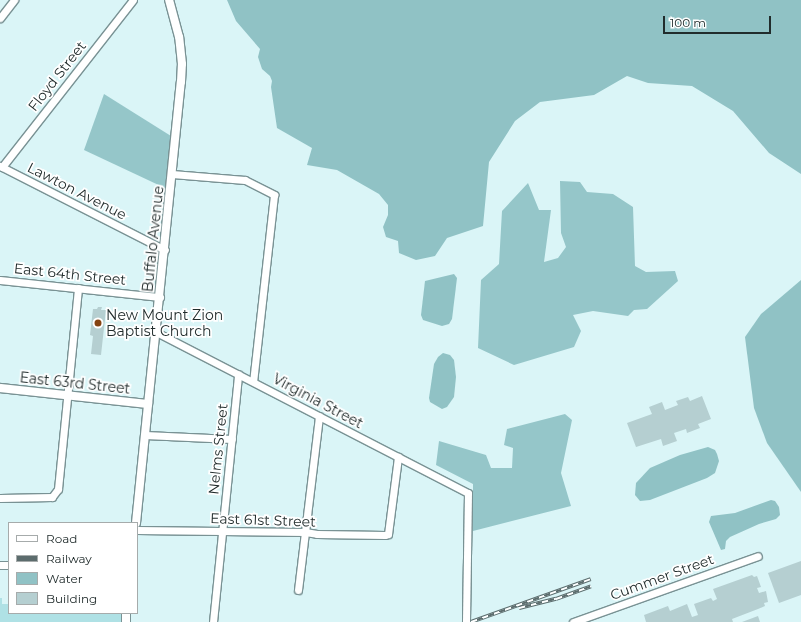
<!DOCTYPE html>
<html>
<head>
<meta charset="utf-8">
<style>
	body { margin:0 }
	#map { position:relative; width:801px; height:622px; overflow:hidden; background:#daf5f7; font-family:Montserrat,sans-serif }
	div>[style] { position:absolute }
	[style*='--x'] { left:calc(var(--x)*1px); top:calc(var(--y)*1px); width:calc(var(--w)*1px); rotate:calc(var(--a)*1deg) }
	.green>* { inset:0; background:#afe1e5 }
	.forest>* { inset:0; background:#95c6c9 }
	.water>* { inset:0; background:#90c2c5 }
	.building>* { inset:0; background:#b5cfd1 }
	.roads { filter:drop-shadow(1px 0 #799294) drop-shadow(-1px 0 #799294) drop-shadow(0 1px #799294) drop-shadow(0 -1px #799294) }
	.minor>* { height:7px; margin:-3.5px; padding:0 3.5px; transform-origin:3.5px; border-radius:3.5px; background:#fff }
	.tertiary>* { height:8px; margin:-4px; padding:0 4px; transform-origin:4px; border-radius:4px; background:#fff }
	.rail>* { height:3.5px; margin-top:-1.75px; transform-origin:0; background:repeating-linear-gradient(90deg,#fff 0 6px,#5c6c6d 0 12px); box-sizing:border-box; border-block:1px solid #5c6c6d }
	.dots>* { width:11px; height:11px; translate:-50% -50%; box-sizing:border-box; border:2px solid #fff; border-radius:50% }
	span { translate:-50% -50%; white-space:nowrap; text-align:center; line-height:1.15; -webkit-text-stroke:3.5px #fff; paint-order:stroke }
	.street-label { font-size:14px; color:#212c2c }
	.poi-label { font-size:14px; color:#212c2c }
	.left { translate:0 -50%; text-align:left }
	.legend { position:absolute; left:8px; top:522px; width:130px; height:92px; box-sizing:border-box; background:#fff; border:1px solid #a6abab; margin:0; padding:5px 7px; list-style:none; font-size:12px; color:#212c2c }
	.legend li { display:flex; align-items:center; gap:8px; height:20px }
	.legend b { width:20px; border:1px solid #a6abab }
	.scale { position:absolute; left:663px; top:16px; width:108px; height:18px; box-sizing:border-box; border:2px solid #212c2c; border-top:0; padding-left:5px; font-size:12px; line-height:14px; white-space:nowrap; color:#212c2c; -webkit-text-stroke:3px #fff; paint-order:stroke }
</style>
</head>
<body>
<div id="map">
	<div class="green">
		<div style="clip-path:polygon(0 598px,2px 598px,2px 604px,9px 604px,9px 613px,122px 613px,121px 622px,0 622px)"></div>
	</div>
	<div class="forest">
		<div style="clip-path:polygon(104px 94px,171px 136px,165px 188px,84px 150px)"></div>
		<div style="clip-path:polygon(560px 181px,580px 182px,587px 192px,613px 194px,633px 207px,635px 266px,646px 272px,675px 271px,678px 281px,647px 309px,634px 310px,628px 316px,593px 311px,573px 315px,581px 331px,574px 347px,514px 365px,478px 348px,481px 280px,499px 264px,502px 211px,528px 183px,539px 210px,551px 210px,544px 262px,558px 258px,566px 247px,561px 233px)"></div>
		<div style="clip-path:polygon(565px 414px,572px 420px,561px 473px,571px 506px,473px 531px,473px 484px,436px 465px,439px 441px,486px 455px,491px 468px,512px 468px,513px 448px,504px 445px,507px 429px)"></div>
	</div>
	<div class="water">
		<div style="clip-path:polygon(227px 0,801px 0,801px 174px,769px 153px,733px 111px,692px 86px,648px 83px,627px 76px,594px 95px,540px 102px,515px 121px,489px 162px,483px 226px,447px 238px,435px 256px,416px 260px,399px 253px,398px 241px,386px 237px,383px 227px,388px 215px,388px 205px,379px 194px,337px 170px,307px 165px,312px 148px,277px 128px,271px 87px,272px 81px,270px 76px,262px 69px,258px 57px,260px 49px,236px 21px)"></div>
		<div style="clip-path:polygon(454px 274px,457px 278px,452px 319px,449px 324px,442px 326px,423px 320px,421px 315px,425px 281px)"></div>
		<div style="clip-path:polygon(801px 280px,801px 492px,767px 443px,754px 408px,745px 337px,761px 314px)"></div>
		<div style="clip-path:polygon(443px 353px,450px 355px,454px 360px,456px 377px,454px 397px,447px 407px,442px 409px,430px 402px,429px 398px,434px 364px,438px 357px)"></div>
		<div style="clip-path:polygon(708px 447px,715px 450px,717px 454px,719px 461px,715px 473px,707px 478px,650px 500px,640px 501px,635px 495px,636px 483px,650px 468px,680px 455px)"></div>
		<div style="clip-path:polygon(771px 500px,775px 501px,779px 507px,780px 515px,776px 519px,759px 524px,730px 537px,726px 541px,725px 549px,721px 550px,709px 522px,711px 516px,735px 513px)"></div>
	</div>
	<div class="building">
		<div style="clip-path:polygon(98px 307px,102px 307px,101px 310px,106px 310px,101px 355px,91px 354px,93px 336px,90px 335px,93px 309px,97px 309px)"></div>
		<div style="clip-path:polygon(702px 396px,711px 419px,698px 424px,700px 428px,687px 433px,686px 429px,674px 433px,677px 441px,663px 446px,661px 439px,636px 447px,627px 423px,652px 414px,649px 407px,662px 402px,665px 410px,678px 405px,676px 401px,688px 397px,690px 401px)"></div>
		<div style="clip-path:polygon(801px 561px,801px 595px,779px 603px,768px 573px)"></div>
		<div style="clip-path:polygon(752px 575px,754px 577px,757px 576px,761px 587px,757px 588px,759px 593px,766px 591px,768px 602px,764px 603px,765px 606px,758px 609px,732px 619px,733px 622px,646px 622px,644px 615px,668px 606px,670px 611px,687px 604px,692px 617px,698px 615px,694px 604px,711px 598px,713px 601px,717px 599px,713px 589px)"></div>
		<div style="clip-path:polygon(758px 616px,760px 622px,742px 622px)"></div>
	</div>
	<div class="roads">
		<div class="minor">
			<div style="--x:0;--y:18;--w:23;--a:-52"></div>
			<div style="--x:0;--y:166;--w:185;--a:27"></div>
			<div style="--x:2;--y:167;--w:212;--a:-51.9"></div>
			<div style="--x:172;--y:174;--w:73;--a:4.7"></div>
			<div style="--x:245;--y:180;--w:33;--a:27"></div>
			<div style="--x:274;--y:195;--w:187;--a:96.4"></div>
			<div style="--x:0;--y:280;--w:161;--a:6.1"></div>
			<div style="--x:156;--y:332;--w:351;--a:27.3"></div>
			<div style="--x:468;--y:493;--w:129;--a:90.9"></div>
			<div style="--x:145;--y:435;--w:87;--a:2.6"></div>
			<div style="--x:0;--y:498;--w:52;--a:-1.1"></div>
			<div style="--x:52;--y:497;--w:10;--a:-53"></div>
			<div style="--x:58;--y:489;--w:202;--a:-84.3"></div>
			<div style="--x:137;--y:530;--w:168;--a:0.7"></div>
			<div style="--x:305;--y:532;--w:12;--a:9"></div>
			<div style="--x:317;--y:534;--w:68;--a:0.8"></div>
			<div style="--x:385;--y:535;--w:3;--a:-18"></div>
			<div style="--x:388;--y:534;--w:78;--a:-82.6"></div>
			<div style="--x:0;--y:565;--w:9;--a:0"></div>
			<div style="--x:298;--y:590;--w:175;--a:-83.1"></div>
			<div style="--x:213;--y:622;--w:249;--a:-84.2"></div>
			<div style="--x:573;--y:622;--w:196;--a:-19.6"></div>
		</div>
		<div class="tertiary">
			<div style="--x:0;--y:388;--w:149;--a:6.2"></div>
			<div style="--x:136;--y:523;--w:443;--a:-84.2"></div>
			<div style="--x:181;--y:82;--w:18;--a:-87"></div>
			<div style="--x:182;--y:64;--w:27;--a:-96"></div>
			<div style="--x:179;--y:37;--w:38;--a:-105"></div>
			<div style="--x:126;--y:622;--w:9;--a:-90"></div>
		</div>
	</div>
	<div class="rail">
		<div style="--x:519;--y:608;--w:38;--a:-14"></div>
		<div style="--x:556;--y:599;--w:37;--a:-20"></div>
		<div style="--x:471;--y:622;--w:127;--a:-19.7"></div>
	</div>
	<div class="dots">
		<div style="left:98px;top:323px;background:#854312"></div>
	</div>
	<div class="street-label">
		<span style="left:57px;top:76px;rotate:-52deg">Floyd Street</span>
		<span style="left:77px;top:191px;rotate:27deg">Lawton Avenue</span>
		<span style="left:153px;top:239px;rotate:-84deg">Buffalo Avenue</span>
		<span style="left:70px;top:274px;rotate:6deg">East 64th Street</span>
		<span style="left:75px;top:383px;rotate:6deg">East 63rd Street</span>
		<span style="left:318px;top:401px;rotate:28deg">Virginia Street</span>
		<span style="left:218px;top:449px;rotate:-84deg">Nelms Street</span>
		<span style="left:263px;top:520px;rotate:2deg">East 61st Street</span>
		<span style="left:662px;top:577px;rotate:-20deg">Cummer Street</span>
	</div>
	<div class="poi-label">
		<span class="left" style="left:106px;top:323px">New Mount Zion<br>Baptist Church</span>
	</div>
	<ul class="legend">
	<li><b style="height:5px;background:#fff"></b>Road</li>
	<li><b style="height:5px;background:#5c6c6d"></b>Railway</li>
	<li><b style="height:11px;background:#90c2c5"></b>Water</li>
	<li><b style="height:11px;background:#b5cfd1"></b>Building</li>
	</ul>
	<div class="scale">100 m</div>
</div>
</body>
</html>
